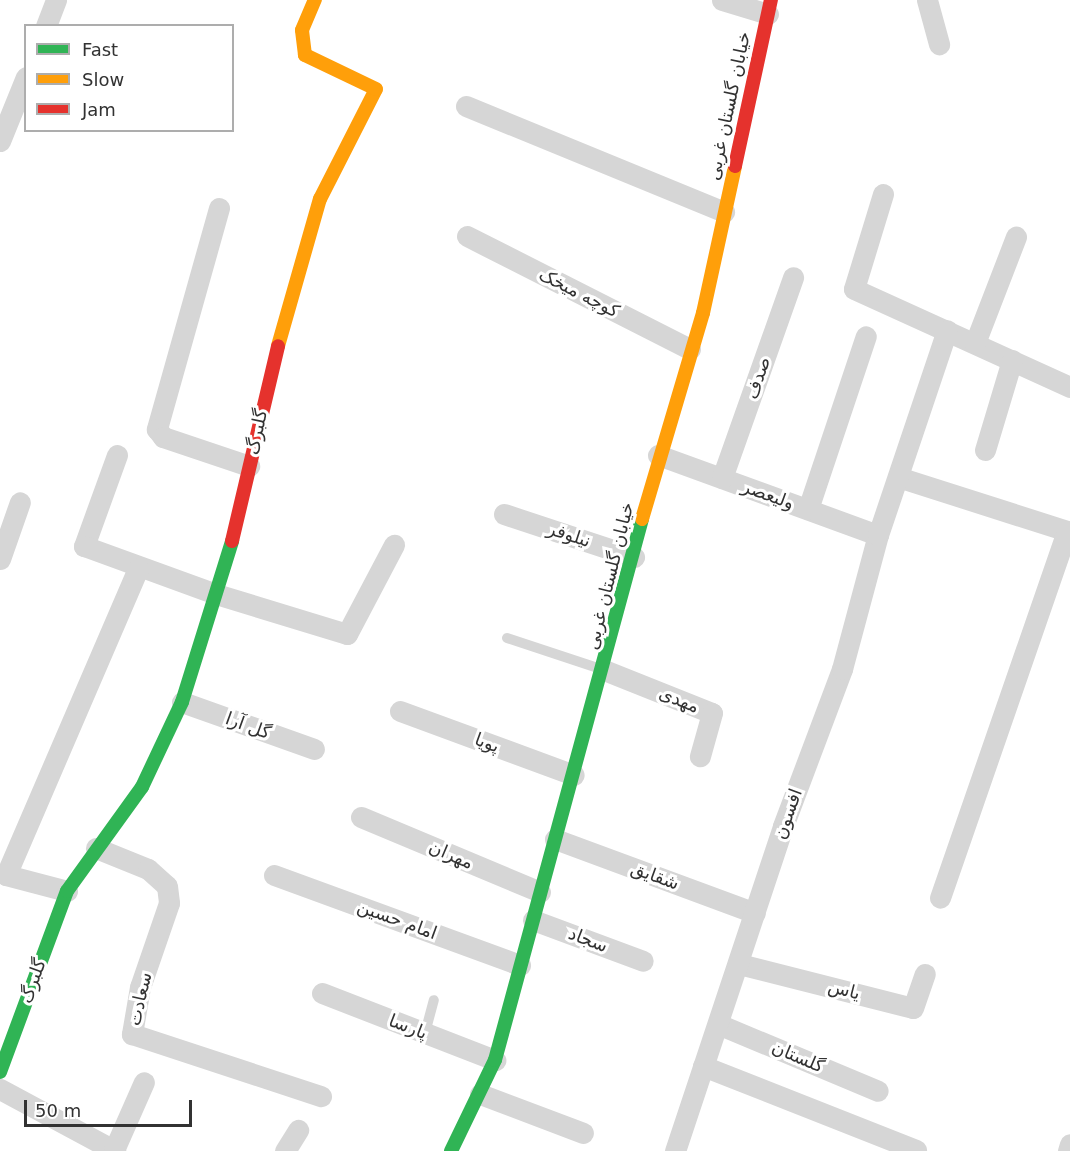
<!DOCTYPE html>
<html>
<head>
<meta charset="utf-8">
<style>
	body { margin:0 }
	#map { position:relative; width:1070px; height:1151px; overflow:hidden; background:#fff; font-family:"DejaVu Sans",Vazirmatn,sans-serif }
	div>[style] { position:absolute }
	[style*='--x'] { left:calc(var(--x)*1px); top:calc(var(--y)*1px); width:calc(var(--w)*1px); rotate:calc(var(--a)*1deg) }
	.lane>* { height:10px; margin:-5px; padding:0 5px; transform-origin:5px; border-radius:5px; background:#d6d6d6 }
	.street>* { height:21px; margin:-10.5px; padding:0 10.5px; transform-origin:10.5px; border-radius:10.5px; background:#d6d6d6 }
	.fast>* { height:14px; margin:-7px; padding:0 7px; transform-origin:7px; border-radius:7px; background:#30b455 }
	.slow>* { height:14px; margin:-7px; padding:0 7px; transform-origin:7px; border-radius:7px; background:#ff9f0a }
	.jam>* { height:14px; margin:-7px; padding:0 7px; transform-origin:7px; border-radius:7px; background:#e5322d }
	span { translate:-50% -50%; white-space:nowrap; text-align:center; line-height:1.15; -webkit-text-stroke:6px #fff; paint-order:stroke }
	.street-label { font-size:18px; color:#323232 }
	.legend { position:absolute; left:24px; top:24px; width:210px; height:108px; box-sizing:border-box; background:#fff; border:2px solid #adadad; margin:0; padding:8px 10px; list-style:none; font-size:18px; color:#323232 }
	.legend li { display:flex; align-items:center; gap:12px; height:30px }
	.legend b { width:30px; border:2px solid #adadad }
	.scale { position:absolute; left:24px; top:1100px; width:168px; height:27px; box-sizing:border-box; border:3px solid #323232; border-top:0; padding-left:8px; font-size:18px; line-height:21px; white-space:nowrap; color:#323232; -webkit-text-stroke:4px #fff; paint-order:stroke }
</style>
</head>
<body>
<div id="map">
	<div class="lane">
		<div style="--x:507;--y:638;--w:102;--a:18.3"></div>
		<div style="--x:425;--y:1033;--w:34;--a:-75"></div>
	</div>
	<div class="street">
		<div style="--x:722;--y:0;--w:48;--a:16.9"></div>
		<div style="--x:927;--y:0;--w:46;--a:74.7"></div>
		<div style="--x:46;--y:26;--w:28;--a:-69"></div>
		<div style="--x:466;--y:106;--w:279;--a:22.3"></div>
		<div style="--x:0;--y:141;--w:69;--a:-67.9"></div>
		<div style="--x:883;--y:194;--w:99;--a:107"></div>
		<div style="--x:854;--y:289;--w:237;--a:24.4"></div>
		<div style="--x:219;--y:208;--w:230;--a:105.7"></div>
		<div style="--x:157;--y:429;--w:10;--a:53"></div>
		<div style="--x:163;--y:437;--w:91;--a:18.6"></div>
		<div style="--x:467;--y:236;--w:250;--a:26.9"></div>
		<div style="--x:975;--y:343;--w:114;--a:-68.9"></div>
		<div style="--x:985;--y:450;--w:94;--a:-73.3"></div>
		<div style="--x:117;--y:455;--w:97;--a:109.9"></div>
		<div style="--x:84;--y:546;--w:140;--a:20"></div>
		<div style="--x:216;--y:594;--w:137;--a:17"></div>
		<div style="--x:347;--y:634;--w:101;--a:-62.2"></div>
		<div style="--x:658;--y:455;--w:234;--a:20"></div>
		<div style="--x:898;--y:477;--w:177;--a:17.7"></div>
		<div style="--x:1067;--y:531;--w:388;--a:109.1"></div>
		<div style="--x:722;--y:478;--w:213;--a:-70.5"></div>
		<div style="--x:808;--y:509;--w:182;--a:-71.5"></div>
		<div style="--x:504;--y:514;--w:137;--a:18.3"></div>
		<div style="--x:0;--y:559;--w:60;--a:-70.7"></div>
		<div style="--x:604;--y:670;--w:116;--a:21.7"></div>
		<div style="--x:712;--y:713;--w:45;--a:105.6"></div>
		<div style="--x:182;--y:702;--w:140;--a:19.6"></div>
		<div style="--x:400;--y:711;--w:185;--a:20.2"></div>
		<div style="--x:361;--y:817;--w:194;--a:22.7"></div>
		<div style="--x:555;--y:839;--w:213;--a:20.3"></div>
		<div style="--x:96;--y:848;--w:56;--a:22"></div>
		<div style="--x:148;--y:869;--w:25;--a:42"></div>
		<div style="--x:167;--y:886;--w:17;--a:83"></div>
		<div style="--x:169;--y:903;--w:89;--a:109"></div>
		<div style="--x:140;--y:987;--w:48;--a:99.7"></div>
		<div style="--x:132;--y:1034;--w:199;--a:18.2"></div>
		<div style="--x:274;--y:875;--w:262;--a:20.1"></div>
		<div style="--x:67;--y:891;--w:63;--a:-165.3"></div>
		<div style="--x:6;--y:875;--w:334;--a:-66.7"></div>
		<div style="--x:533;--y:920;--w:117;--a:20.4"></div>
		<div style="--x:739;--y:964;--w:179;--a:14.2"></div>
		<div style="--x:913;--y:1008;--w:36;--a:-71"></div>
		<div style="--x:322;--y:993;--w:186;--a:21.2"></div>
		<div style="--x:718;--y:1024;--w:173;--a:22.7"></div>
		<div style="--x:703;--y:1066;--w:229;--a:21.5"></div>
		<div style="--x:0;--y:1089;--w:131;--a:28.3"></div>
		<div style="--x:480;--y:1094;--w:110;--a:20.7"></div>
		<div style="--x:114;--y:1150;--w:74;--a:-66.2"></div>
		<div style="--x:285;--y:1151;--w:25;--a:-58"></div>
		<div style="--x:675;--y:1151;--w:342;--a:-71.6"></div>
		<div style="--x:783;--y:826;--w:168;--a:-69.4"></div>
		<div style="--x:842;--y:669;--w:139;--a:-75"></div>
		<div style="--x:878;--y:535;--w:216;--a:-71.4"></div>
		<div style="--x:1068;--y:1151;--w:7;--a:-74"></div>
	</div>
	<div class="fast">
		<div style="--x:0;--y:1072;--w:193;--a:-69.7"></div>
		<div style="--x:67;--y:891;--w:128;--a:-54.2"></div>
		<div style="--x:142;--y:787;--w:94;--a:-64.8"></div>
		<div style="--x:182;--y:702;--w:169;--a:-72.7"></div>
		<div style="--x:451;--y:1151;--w:101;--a:-64.2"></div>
		<div style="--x:495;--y:1060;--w:561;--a:-74.8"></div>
	</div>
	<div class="slow">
		<div style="--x:278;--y:346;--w:153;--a:-74.1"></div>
		<div style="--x:320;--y:199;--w:123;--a:-63"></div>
		<div style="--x:376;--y:89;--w:79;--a:-154.4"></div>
		<div style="--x:305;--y:55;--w:25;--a:-97"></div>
		<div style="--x:302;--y:30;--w:33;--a:-67"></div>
		<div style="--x:642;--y:519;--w:215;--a:-73.5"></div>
		<div style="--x:703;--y:313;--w:150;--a:-77.7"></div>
	</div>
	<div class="jam">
		<div style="--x:735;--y:166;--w:170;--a:-77.8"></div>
		<div style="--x:232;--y:541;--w:200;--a:-76.7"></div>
	</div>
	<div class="street-label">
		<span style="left:729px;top:106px;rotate:-78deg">خیابان گلستان غربی</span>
		<span style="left:579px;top:293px;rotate:27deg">کوچه میخک</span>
		<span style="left:758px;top:378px;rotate:-71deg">صدف</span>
		<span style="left:257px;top:432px;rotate:-78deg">گلبرگ</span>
		<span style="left:768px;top:495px;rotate:20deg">ولیعصر</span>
		<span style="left:569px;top:535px;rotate:18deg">نیلوفر</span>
		<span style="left:610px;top:576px;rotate:-76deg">خیابان گلستان غربی</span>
		<span style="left:679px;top:700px;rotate:22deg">مهدی</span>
		<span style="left:248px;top:726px;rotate:20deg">گل آرا</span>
		<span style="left:487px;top:743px;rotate:20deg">پویا</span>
		<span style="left:788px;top:814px;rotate:-70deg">افسون</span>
		<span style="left:451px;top:855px;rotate:23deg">مهران</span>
		<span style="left:655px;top:876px;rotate:20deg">شقایق</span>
		<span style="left:397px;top:920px;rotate:20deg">امام حسین</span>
		<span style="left:588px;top:940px;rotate:21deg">سجاد</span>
		<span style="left:33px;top:981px;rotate:-70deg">گلبرگ</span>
		<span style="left:844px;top:990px;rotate:14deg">یاس</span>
		<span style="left:140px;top:999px;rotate:-77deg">سعادت</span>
		<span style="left:408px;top:1027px;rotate:21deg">پارسا</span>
		<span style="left:798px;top:1057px;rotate:23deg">گلستان</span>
	</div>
	<ul class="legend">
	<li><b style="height:8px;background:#30b455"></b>Fast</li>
	<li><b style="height:8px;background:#ff9f0a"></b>Slow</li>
	<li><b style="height:8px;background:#e5322d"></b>Jam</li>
	</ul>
	<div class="scale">50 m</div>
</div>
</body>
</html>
